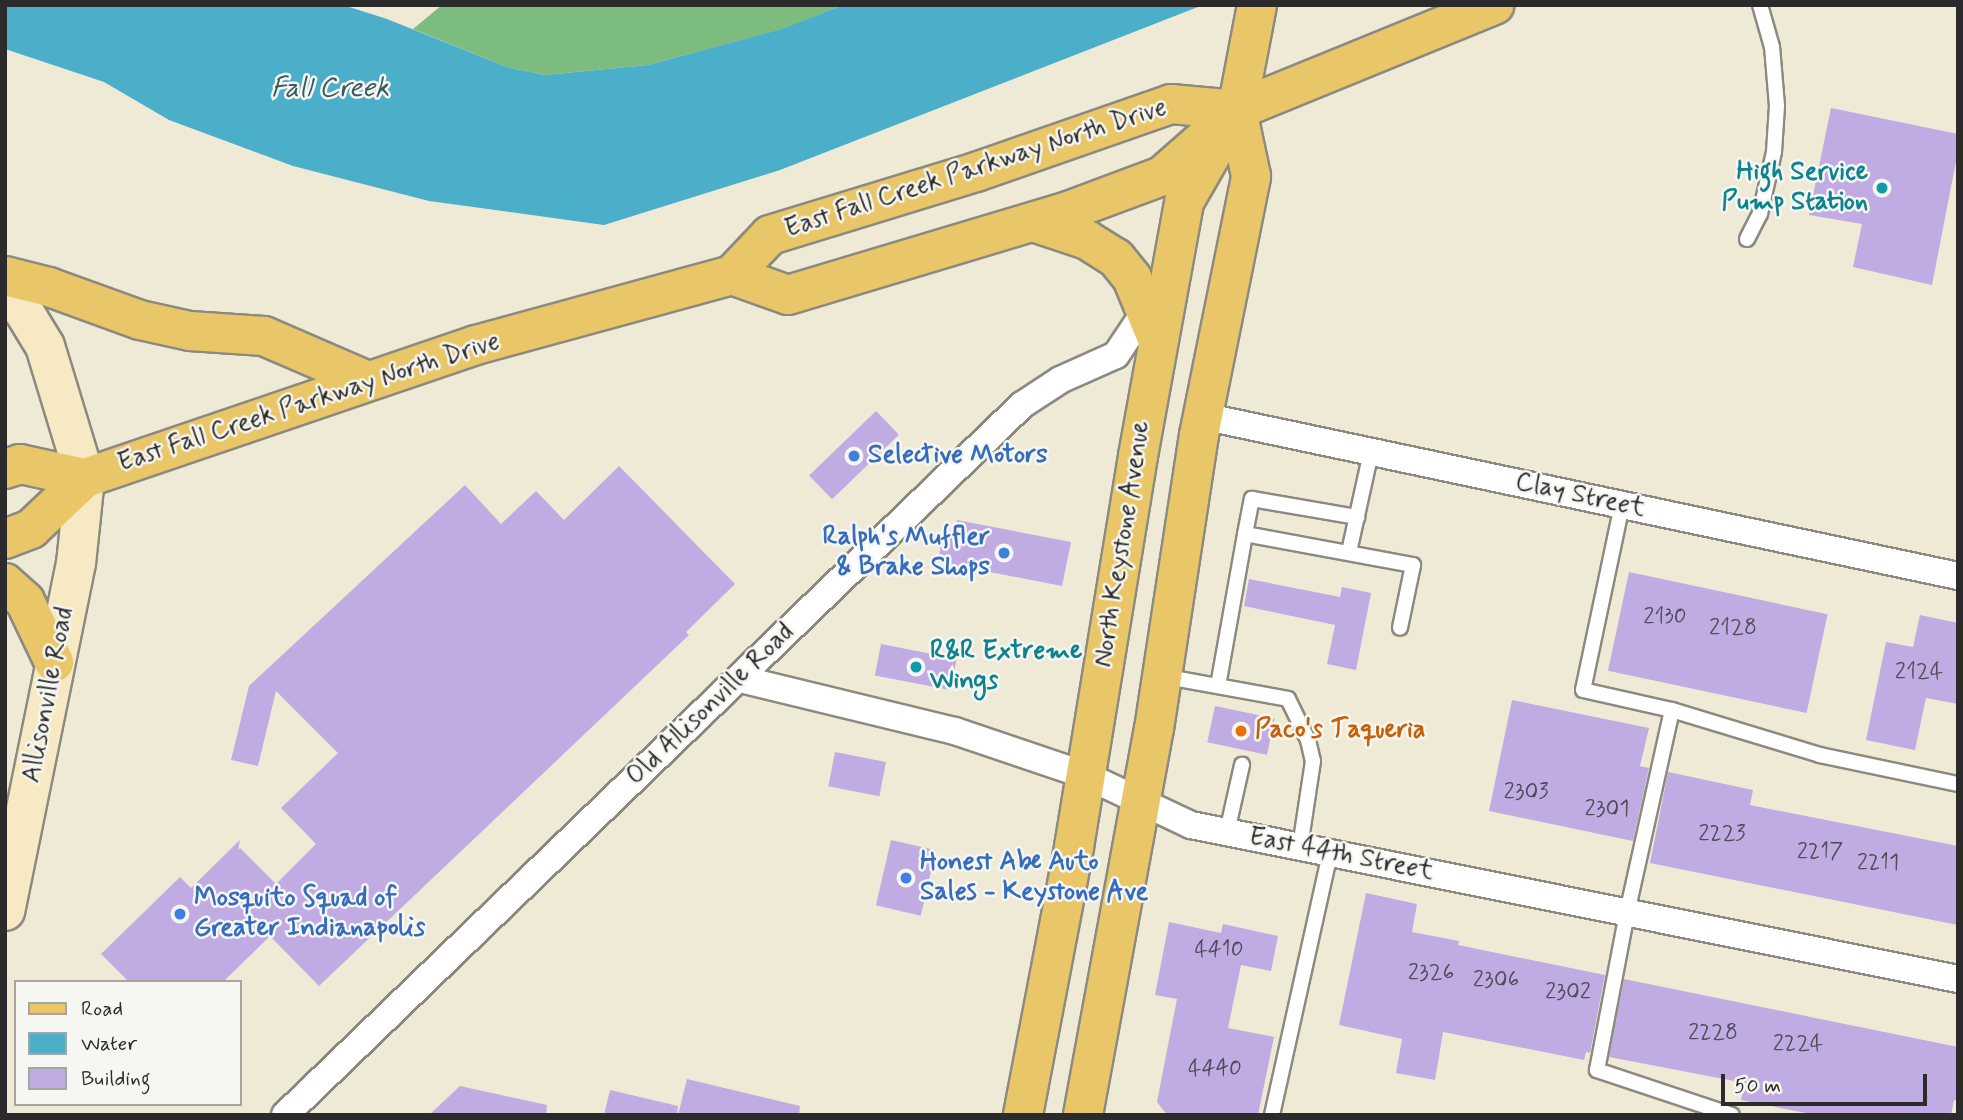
<!DOCTYPE html>
<html>
<head>
<meta charset="utf-8">
<style>
	body { margin:0 }
	#map { position:relative; width:1963px; height:1120px; overflow:hidden; background:#eeead5; font-family:Mynerve,sans-serif }
	div>[style] { position:absolute }
	[style*='--x'] { left:calc(var(--x)*1px); top:calc(var(--y)*1px); width:calc(var(--w)*1px); rotate:calc(var(--a)*1deg) }
	.forest>* { inset:0; background:#7cbc7e }
	.water>* { inset:0; background:#4bafca }
	.building>* { inset:0; background:#c0ace2; transform-origin:0 0 }
	.roads { filter:drop-shadow(2px 0 #8c8a80) drop-shadow(-2px 0 #8c8a80) drop-shadow(0 2px #8c8a80) drop-shadow(0 -2px #8c8a80) }
	.service>* { height:14px; margin:-7px; padding:0 7px; transform-origin:7px; border-radius:7px; background:#fff }
	.minor>* { height:26px; margin:-13px; padding:0 13px; transform-origin:13px; border-radius:13px; background:#fff }
	.secondary>* { height:38px; margin:-19px; padding:0 19px; transform-origin:19px; border-radius:19px; background:#f6e9c3 }
	.primary>* { height:38px; margin:-19px; padding:0 19px; transform-origin:19px; border-radius:19px; background:#e9c769 }
	.dots>* { width:19px; height:19px; translate:-50% -50%; box-sizing:border-box; border:4px solid #f6f6f2; border-radius:50% }
	span { translate:-50% -50%; white-space:nowrap; text-align:center; line-height:1.15; -webkit-text-stroke:5px #f6f6f2; paint-order:stroke }
	.number-label { font-size:23px; color:#504b59 }
	.number-label span { -webkit-text-stroke-width:0 }
	.street-label { font-size:26px; color:#2b2b2b }
	.culture-label { font-size:26px; color:#0d838f; font-weight:700 }
	.right { translate:-100% -50%; text-align:right }
	.left { translate:0 -50%; text-align:left }
	.shop-label { font-size:26px; color:#366cbe; font-weight:700 }
	.food-label { font-size:26px; color:#c56008; font-weight:700 }
	.water-label { font-size:28px; color:#365963; font-style:italic }
	.frame { position:absolute; inset:0; border:7px solid #2b2b2b; pointer-events:none }
	.legend { position:absolute; left:14px; top:980px; width:228px; height:126px; box-sizing:border-box; background:#f6f6f2; border:2px solid #a5a5a2; margin:0; padding:9px 12px; list-style:none; font-size:21px; color:#2b2b2b }
	.legend li { display:flex; align-items:center; gap:14px; height:35px }
	.legend b { width:35px; border:2px solid #a5a5a2 }
	.scale { position:absolute; left:1721px; top:1074px; width:206px; height:32px; box-sizing:border-box; border:4px solid #2b2b2b; border-top:0; padding-left:9px; font-size:21px; line-height:24px; white-space:nowrap; color:#2b2b2b; -webkit-text-stroke:5px #f6f6f2; paint-order:stroke }
</style>
</head>
<body>
<div id="map">
	<div class="forest">
		<div style="clip-path:polygon(442px 5px,843px 5px,783px 29px,648px 65px,545px 75px,507px 67px,413px 29px)"></div>
	</div>
	<div class="water">
		<div style="clip-path:polygon(5px 5px,343px 5px,387px 19px,507px 67px,545px 75px,648px 65px,782px 29px,843px 5px,1203px 5px,780px 170px,604px 225px,429px 201px,293px 166px,169px 120px,104px 82px,5px 49px)"></div>
	</div>
	<div class="building">
		<div style="clip-path:polygon(1831px 108px,1958px 134px,1958px 151px,1932px 285px,1853px 267px,1862px 224px,1809px 215px)"></div>
		<div style="left:876px;top:411px;width:33px;height:93px;rotate:46deg"></div>
		<div style="clip-path:polygon(619px 466px,735px 584px,686px 632px,689px 635px,319px 986px,270px 936px,223px 982px,129px 982px,101px 954px,180px 877px,191px 888px,240px 840px,238px 850px,240px 848px,276px 884px,316px 844px,281px 808px,338px 753px,276px 691px,258px 766px,231px 760px,249px 686px,465px 485px,501px 524px,536px 491px,564px 520px)"></div>
		<div style="clip-path:polygon(957px 520px,1071px 542px,1062px 586px,938px 562px,941px 544px,955px 532px)"></div>
		<div style="left:1629px;top:572px;width:203px;height:101px;rotate:12deg"></div>
		<div style="clip-path:polygon(1249px 579px,1340px 597px,1342px 587px,1371px 593px,1356px 670px,1327px 664px,1335px 625px,1244px 606px)"></div>
		<div style="clip-path:polygon(1920px 615px,1958px 623px,1958px 704px,1926px 698px,1915px 750px,1866px 740px,1886px 642px,1913px 647px)"></div>
		<div style="left:881px;top:644px;width:77px;height:32px;rotate:11deg"></div>
		<div style="clip-path:polygon(1512px 700px,1649px 728px,1640px 766px,1649px 768px,1633px 841px,1489px 811px)"></div>
		<div style="left:1215px;top:706px;width:61px;height:37px;rotate:12deg"></div>
		<div style="left:835px;top:752px;width:52px;height:35px;rotate:11deg"></div>
		<div style="clip-path:polygon(1668px 772px,1753px 790px,1750px 805px,1958px 846px,1958px 925px,1650px 863px)"></div>
		<div style="left:891px;top:840px;width:46px;height:67px;rotate:13deg"></div>
		<div style="clip-path:polygon(1366px 893px,1417px 904px,1412px 932px,1459px 941px,1458px 945px,1605px 975px,1590px 1053px,1586px 1052px,1584px 1060px,1443px 1032px,1435px 1080px,1396px 1073px,1402px 1039px,1339px 1025px)"></div>
		<div style="clip-path:polygon(1169px 922px,1221px 933px,1223px 924px,1278px 936px,1271px 971px,1241px 965px,1228px 1028px,1274px 1037px,1258px 1115px,1167px 1115px,1157px 1102px,1177px 999px,1155px 995px)"></div>
		<div style="clip-path:polygon(1624px 979px,1958px 1047px,1958px 1101px,1954px 1100px,1951px 1115px,1816px 1115px,1741px 1100px,1745px 1083px,1609px 1057px)"></div>
		<div style="clip-path:polygon(687px 1079px,800px 1106px,799px 1115px,678px 1115px)"></div>
		<div style="clip-path:polygon(460px 1086px,547px 1105px,546px 1115px,429px 1115px)"></div>
		<div style="clip-path:polygon(610px 1090px,678px 1106px,677px 1115px,604px 1115px)"></div>
	</div>
	<div class="roads">
		<div class="service">
			<div style="--x:1747;--y:239;--w:28;--a:-63"></div>
			<div style="--x:1760;--y:214;--w:64;--a:-77.3"></div>
			<div style="--x:1774;--y:152;--w:46;--a:-86.3"></div>
			<div style="--x:1777;--y:106;--w:59;--a:-94.8"></div>
			<div style="--x:1772;--y:47;--w:44;--a:-105.9"></div>
			<div style="--x:1622;--y:505;--w:189;--a:101.9"></div>
			<div style="--x:1583;--y:690;--w:91;--a:12.7"></div>
			<div style="--x:1672;--y:710;--w:208;--a:102.5"></div>
			<div style="--x:1627;--y:913;--w:160;--a:100.8"></div>
			<div style="--x:1597;--y:1070;--w:142;--a:18.4"></div>
			<div style="--x:1245;--y:534;--w:36;--a:-79"></div>
			<div style="--x:1252;--y:499;--w:107;--a:9.7"></div>
			<div style="--x:1349;--y:552;--w:102;--a:-77.6"></div>
			<div style="--x:1162;--y:676;--w:128;--a:10.3"></div>
			<div style="--x:1288;--y:699;--w:46;--a:64"></div>
			<div style="--x:1308;--y:740;--w:22;--a:77"></div>
			<div style="--x:1313;--y:761;--w:87;--a:98.6"></div>
			<div style="--x:1218;--y:686;--w:154;--a:-79.9"></div>
			<div style="--x:1245;--y:534;--w:171;--a:10.5"></div>
			<div style="--x:1413;--y:565;--w:64;--a:101.7"></div>
			<div style="--x:1672;--y:710;--w:155;--a:16.9"></div>
			<div style="--x:1820;--y:755;--w:141;--a:11.9"></div>
			<div style="--x:1227;--y:832;--w:69;--a:-77.4"></div>
			<div style="--x:1272;--y:1115;--w:268;--a:-77.5"></div>
		</div>
		<div class="minor">
			<div style="--x:1202;--y:416;--w:773;--a:11.95"></div>
			<div style="--x:740;--y:679;--w:221;--a:13.6"></div>
			<div style="--x:955;--y:731;--w:137;--a:18.7"></div>
			<div style="--x:1085;--y:775;--w:117;--a:25.3"></div>
			<div style="--x:1191;--y:825;--w:782;--a:11.35"></div>
			<div style="--x:285;--y:1115;--w:1023;--a:-43.93"></div>
			<div style="--x:1022;--y:405;--w:45;--a:-33.3"></div>
			<div style="--x:1060;--y:380;--w:61;--a:-24.1"></div>
			<div style="--x:1116;--y:355;--w:65;--a:-56.3"></div>
		</div>
		<div class="secondary">
			<div style="--x:5;--y:291;--w:26;--a:47"></div>
			<div style="--x:23;--y:310;--w:42;--a:58.6"></div>
			<div style="--x:45;--y:346;--w:138;--a:73.1"></div>
			<div style="--x:85;--y:478;--w:85;--a:96"></div>
			<div style="--x:76;--y:563;--w:355;--a:101.5"></div>
		</div>
		<div class="primary">
			<div style="--x:1033;--y:222;--w:57;--a:18.4"></div>
			<div style="--x:1087;--y:240;--w:34;--a:32"></div>
			<div style="--x:1116;--y:258;--w:26;--a:51"></div>
			<div style="--x:1132;--y:278;--w:68;--a:67.6"></div>
			<div style="--x:732;--y:275;--w:59;--a:19.7"></div>
			<div style="--x:788;--y:295;--w:292;--a:-16.7"></div>
			<div style="--x:1068;--y:211;--w:100;--a:-20.4"></div>
			<div style="--x:1162;--y:176;--w:100;--a:-41.3"></div>
			<div style="--x:1237;--y:110;--w:278;--a:-22.2"></div>
			<div style="--x:5;--y:276;--w:45;--a:14"></div>
			<div style="--x:49;--y:287;--w:97;--a:19.9"></div>
			<div style="--x:140;--y:320;--w:51;--a:12.4"></div>
			<div style="--x:190;--y:331;--w:74;--a:3.9"></div>
			<div style="--x:264;--y:336;--w:113;--a:23.4"></div>
			<div style="--x:5;--y:469;--w:16;--a:-18"></div>
			<div style="--x:20;--y:464;--w:66;--a:12.2"></div>
			<div style="--x:5;--y:539;--w:28;--a:-21"></div>
			<div style="--x:31;--y:529;--w:74;--a:-43.4"></div>
			<div style="--x:85;--y:478;--w:413;--a:-18.8"></div>
			<div style="--x:476;--y:345;--w:265;--a:-15.3"></div>
			<div style="--x:732;--y:275;--w:55;--a:-46.5"></div>
			<div style="--x:770;--y:235;--w:215;--a:-17"></div>
			<div style="--x:976;--y:172;--w:207;--a:-19.2"></div>
			<div style="--x:1171;--y:104;--w:66;--a:5.2"></div>
			<div style="--x:5;--y:583;--w:27;--a:42"></div>
			<div style="--x:25;--y:601;--w:68;--a:64.6"></div>
			<div style="--x:1023;--y:1115;--w:273;--a:-79.2"></div>
			<div style="--x:1074;--y:847;--w:396;--a:-80.7"></div>
			<div style="--x:1138;--y:456;--w:258;--a:-79.7"></div>
			<div style="--x:1184;--y:202;--w:106;--a:-60.1"></div>
			<div style="--x:1237;--y:110;--w:107;--a:-79.2"></div>
			<div style="--x:1083;--y:1115;--w:392;--a:-79.6"></div>
			<div style="--x:1154;--y:729;--w:297;--a:-81.3"></div>
			<div style="--x:1199;--y:435;--w:264;--a:-78.6"></div>
			<div style="--x:1251;--y:176;--w:67;--a:-102"></div>
		</div>
	</div>
	<div class="dots">
		<div style="left:1882px;top:188px;background:#0f9aa8"></div>
		<div style="left:854px;top:456px;background:#3f7fe0"></div>
		<div style="left:1004px;top:553px;background:#3f7fe0"></div>
		<div style="left:916px;top:667px;background:#0f9aa8"></div>
		<div style="left:1241px;top:731px;background:#e8710a"></div>
		<div style="left:906px;top:878px;background:#3f7fe0"></div>
		<div style="left:180px;top:914px;background:#3f7fe0"></div>
	</div>
	<div class="number-label">
		<span style="left:1665px;top:617px">2130</span>
		<span style="left:1733px;top:628px">2128</span>
		<span style="left:1919px;top:672px">2124</span>
		<span style="left:1526px;top:792px">2303</span>
		<span style="left:1607px;top:809px">2301</span>
		<span style="left:1722px;top:834px">2223</span>
		<span style="left:1820px;top:852px">2217</span>
		<span style="left:1878px;top:863px">2211</span>
		<span style="left:1219px;top:950px">4410</span>
		<span style="left:1431px;top:973px">2326</span>
		<span style="left:1496px;top:980px">2306</span>
		<span style="left:1568px;top:992px">2302</span>
		<span style="left:1713px;top:1033px">2228</span>
		<span style="left:1798px;top:1044px">2224</span>
		<span style="left:1215px;top:1069px">4440</span>
	</div>
	<div class="street-label">
		<span style="left:976px;top:169px;rotate:-18deg">East Fall Creek Parkway North Drive</span>
		<span style="left:309px;top:403px;rotate:-18deg">East Fall Creek Parkway North Drive</span>
		<span style="left:1580px;top:496px;rotate:12deg">Clay Street</span>
		<span style="left:1123px;top:544px;rotate:-81deg">North Keystone Avenue</span>
		<span style="left:49px;top:695px;rotate:-79deg">Allisonville Road</span>
		<span style="left:711px;top:705px;rotate:-44deg">Old Allisonville Road</span>
		<span style="left:1341px;top:855px;rotate:11deg">East 44th Street</span>
	</div>
	<div class="culture-label">
		<span class="right" style="left:1868px;top:188px">High Service<br>Pump Station</span>
		<span class="left" style="left:930px;top:667px">R&amp;R Extreme<br>Wings</span>
	</div>
	<div class="shop-label">
		<span class="left" style="left:868px;top:456px">Selective Motors</span>
		<span class="right" style="left:990px;top:553px">Ralph's Muffler<br>&amp; Brake Shops</span>
		<span class="left" style="left:920px;top:878px">Honest Abe Auto<br>Sales - Keystone Ave</span>
		<span class="left" style="left:194px;top:914px">Mosquito Squad of<br>Greater Indianapolis</span>
	</div>
	<div class="food-label">
		<span class="left" style="left:1255px;top:731px">Paco's Taqueria</span>
	</div>
	<div class="water-label">
		<span style="left:330px;top:89px">Fall Creek</span>
	</div>
	<div class="frame"></div>
	<ul class="legend">
	<li><b style="height:9px;background:#e9c769"></b>Road</li>
	<li><b style="height:19px;background:#4bafca"></b>Water</li>
	<li><b style="height:19px;background:#c0ace2"></b>Building</li>
	</ul>
	<div class="scale">50 m</div>
</div>
</body>
</html>
